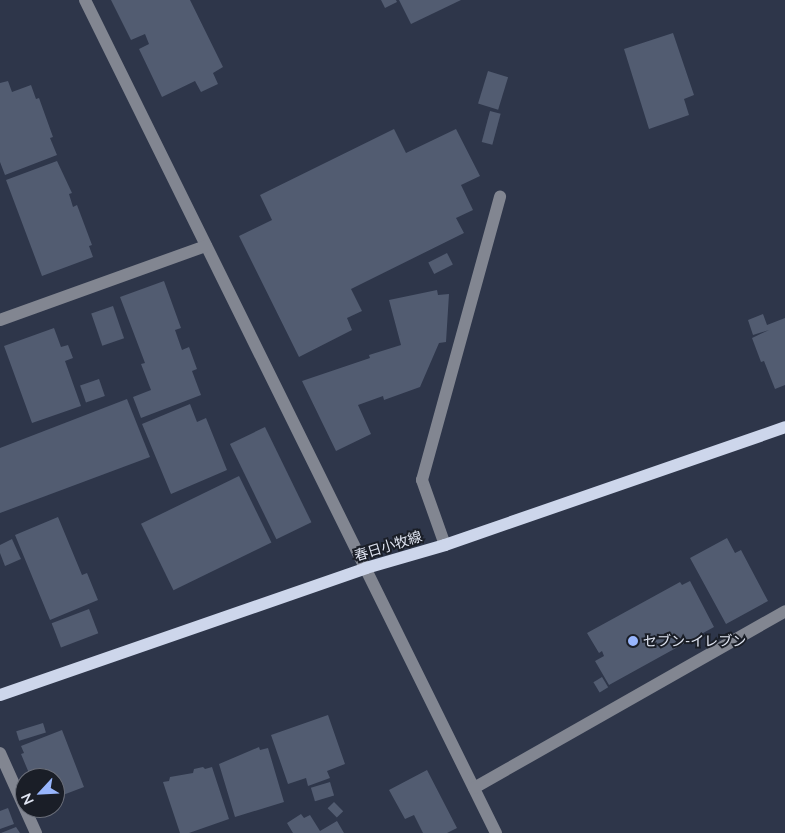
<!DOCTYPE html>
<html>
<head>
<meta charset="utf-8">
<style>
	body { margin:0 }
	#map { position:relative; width:785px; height:833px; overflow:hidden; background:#2e364a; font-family:Lato,"Noto Sans JP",sans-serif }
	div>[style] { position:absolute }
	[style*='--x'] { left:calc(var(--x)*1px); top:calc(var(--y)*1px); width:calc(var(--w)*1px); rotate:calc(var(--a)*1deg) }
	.building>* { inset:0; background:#525c71; transform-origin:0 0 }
	.minor>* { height:12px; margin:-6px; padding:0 6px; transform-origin:6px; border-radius:6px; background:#828691 }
	.major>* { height:12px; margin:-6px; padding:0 6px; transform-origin:6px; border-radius:6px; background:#cdd6eb }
	.dots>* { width:14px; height:14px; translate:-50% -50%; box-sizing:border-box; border:2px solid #1a1e27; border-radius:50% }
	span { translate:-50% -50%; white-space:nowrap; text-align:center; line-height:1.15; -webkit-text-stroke:4px #1a1e27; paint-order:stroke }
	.street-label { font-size:14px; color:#e1e6f3 }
	.poi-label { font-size:14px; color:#e1e6f3 }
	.left { translate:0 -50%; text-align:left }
	.north { position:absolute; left:15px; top:768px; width:50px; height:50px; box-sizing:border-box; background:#1a1e27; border:1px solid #6a6e79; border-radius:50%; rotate:245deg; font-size:14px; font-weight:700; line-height:20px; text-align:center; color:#e1e6f3 }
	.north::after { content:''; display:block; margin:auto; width:18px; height:22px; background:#98b6fd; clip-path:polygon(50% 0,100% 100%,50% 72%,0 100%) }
</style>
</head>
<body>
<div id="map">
	<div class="building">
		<div style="clip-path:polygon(111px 0,190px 0,223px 67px,213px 73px,218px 84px,201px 92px,195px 81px,162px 97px,139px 49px,149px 44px,145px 34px,131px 40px)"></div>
		<div style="clip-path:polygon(381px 0,396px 0,397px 2px,385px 8px)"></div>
		<div style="clip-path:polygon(399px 0,461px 0,411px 24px)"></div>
		<div style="clip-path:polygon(673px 33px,694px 95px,684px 99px,689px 115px,649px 129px,624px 49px)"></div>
		<div style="left:488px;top:71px;width:21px;height:34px;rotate:17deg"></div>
		<div style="clip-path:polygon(8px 81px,12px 92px,31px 85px,36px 99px,39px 98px,53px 137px,50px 138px,57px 155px,5px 175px,0 162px,0 83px)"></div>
		<div style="left:490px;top:111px;width:11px;height:32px;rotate:15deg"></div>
		<div style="clip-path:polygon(394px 129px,406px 153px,456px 129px,480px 176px,461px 185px,473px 210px,456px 218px,464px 233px,351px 289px,362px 311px,347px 318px,352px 330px,299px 357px,239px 236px,272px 220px,260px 195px)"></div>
		<div style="clip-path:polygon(57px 161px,72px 193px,69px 194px,73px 207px,77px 205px,92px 245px,89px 246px,93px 257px,42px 276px,6px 180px)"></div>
		<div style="left:447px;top:253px;width:13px;height:21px;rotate:63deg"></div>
		<div style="clip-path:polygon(164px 281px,181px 328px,175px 330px,182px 350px,189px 347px,197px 369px,192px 371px,201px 395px,141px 418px,133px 397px,151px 390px,141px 364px,145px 363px,120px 297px)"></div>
		<div style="clip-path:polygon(437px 290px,438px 295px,449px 294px,446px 342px,439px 343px,420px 387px,384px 400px,383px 396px,358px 405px,371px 434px,336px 451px,302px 381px,370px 358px,369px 355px,401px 345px,389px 300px)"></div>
		<div style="left:113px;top:306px;width:34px;height:23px;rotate:71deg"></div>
		<div style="clip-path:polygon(763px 314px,767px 325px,785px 318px,785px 385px,775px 389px,764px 361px,761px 362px,752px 338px,769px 330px,753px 335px,748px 320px)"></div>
		<div style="clip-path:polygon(54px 328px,61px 347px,68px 345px,73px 358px,65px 361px,81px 406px,32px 423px,4px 346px)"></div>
		<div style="left:99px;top:379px;width:18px;height:20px;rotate:71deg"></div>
		<div style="clip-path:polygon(127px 399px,150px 457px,0 513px,0 448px)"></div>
		<div style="clip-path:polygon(190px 404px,197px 422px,206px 418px,227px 470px,171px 494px,142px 424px)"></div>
		<div style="left:265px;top:427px;width:106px;height:39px;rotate:64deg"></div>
		<div style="left:239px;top:476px;width:74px;height:109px;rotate:64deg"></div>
		<div style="clip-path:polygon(58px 517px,82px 575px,87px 573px,98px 600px,50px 620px,15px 535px)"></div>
		<div style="clip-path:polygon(727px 538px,735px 553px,741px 550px,768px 601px,726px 624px,690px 558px)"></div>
		<div style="clip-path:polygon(12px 539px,21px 559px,5px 566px,0 553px,0 545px)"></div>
		<div style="clip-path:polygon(690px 581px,714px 627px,609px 685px,595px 661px,604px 656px,602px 651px,599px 653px,587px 633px,680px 582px,682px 585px)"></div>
		<div style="left:89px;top:609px;width:26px;height:40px;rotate:69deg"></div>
		<div style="left:602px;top:677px;width:12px;height:10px;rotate:59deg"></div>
		<div style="clip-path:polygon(328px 715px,345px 764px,327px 771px,330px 778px,308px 786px,306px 778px,288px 784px,271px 735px)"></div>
		<div style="left:43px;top:723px;width:10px;height:28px;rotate:73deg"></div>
		<div style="clip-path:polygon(62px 730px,84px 787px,55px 798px,55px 778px,31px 778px,21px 754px,24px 753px,21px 746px)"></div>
		<div style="clip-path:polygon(259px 747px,260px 750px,268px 748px,284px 802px,235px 817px,219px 764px)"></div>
		<div style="clip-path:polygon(203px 767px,205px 769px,212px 767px,229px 819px,189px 833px,180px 833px,163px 782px,169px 781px,170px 777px,193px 773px,194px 769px)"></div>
		<div style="clip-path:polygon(427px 770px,457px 828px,447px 833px,423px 833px,414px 815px,405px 819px,389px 790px)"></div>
		<div style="left:330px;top:782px;width:14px;height:20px;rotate:73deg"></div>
		<div style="left:334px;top:802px;width:13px;height:9px;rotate:45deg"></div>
		<div style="clip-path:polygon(8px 808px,14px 824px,0 829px,0 811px)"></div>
		<div style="clip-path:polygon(301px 814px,304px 818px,310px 815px,320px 831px,337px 821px,344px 833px,293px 833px,287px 823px)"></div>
		<div style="clip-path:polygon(16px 827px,20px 833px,1px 833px)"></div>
	</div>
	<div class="minor">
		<div style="--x:85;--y:0;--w:929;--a:63.74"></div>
		<div style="--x:0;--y:320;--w:219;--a:-19.8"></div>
		<div style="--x:445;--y:545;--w:69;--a:-109.5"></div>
		<div style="--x:422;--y:480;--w:294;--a:-74.6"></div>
		<div style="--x:0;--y:753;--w:88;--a:65.8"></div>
		<div style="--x:474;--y:788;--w:358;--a:-29.6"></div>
	</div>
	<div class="major">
		<div style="--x:0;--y:695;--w:387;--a:-19.1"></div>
		<div style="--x:366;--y:568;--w:82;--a:-16.2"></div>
		<div style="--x:445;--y:545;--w:360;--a:-19.1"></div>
	</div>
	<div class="dots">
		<div style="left:633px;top:641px;background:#98b6fd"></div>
	</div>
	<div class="street-label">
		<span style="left:388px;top:546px;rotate:-17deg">春日小牧線</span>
	</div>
	<div class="poi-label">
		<span class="left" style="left:643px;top:641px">セブン-イレブン</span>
	</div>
	<div class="north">N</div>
</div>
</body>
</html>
